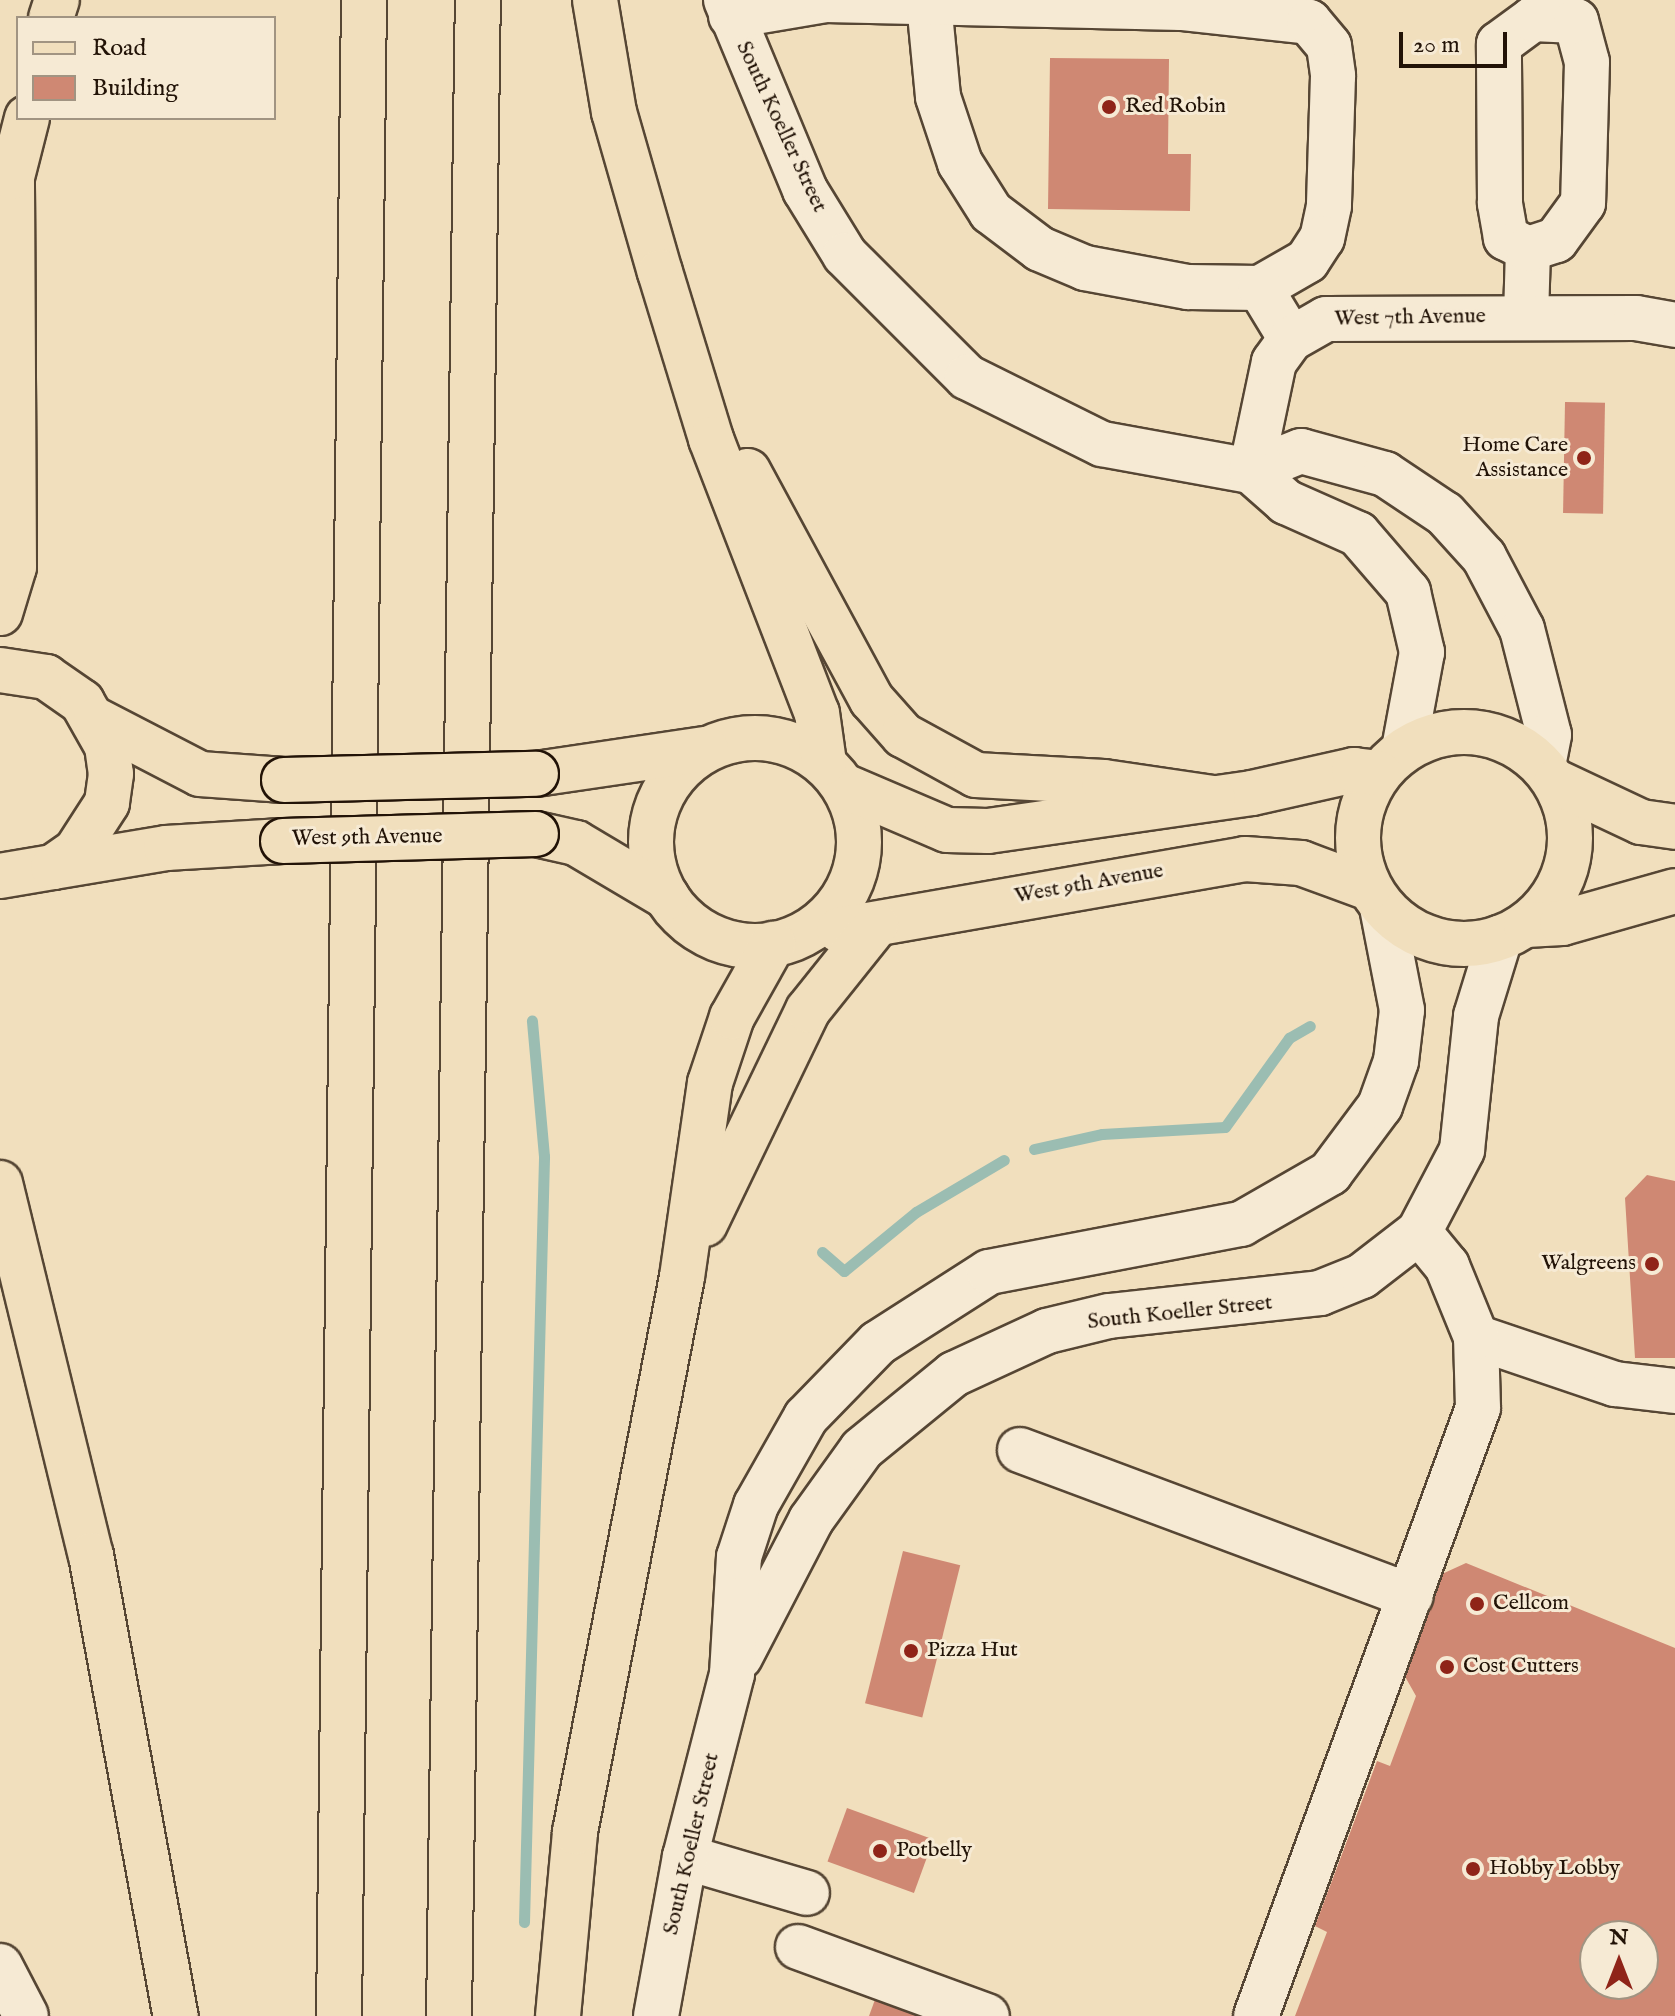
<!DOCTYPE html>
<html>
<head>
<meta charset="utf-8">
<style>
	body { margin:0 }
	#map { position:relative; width:1675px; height:2016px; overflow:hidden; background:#f1dfbd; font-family:"IM FELL English",serif }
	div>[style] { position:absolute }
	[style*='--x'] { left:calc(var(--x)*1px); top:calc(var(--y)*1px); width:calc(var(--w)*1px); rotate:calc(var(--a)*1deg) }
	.stream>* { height:11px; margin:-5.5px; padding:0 5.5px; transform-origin:5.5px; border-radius:5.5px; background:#9bbdb2 }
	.building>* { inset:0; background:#cf8873; transform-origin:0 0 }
	.roads { filter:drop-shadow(2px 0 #564634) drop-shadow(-2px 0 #564634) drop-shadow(0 2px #564634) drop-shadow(0 -2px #564634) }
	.minor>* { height:44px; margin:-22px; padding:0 22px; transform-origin:22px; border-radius:22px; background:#f6ead4 }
	.major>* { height:44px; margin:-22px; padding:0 22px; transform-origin:22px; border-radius:22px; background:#f1dfbd }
	.major>.ring { margin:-22px; padding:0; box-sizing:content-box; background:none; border:44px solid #f1dfbd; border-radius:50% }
	.highway>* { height:44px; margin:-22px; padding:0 22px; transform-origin:22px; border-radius:22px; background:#f1dfbd }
	.bridges { filter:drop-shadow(2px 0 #221307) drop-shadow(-2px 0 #221307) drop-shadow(0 2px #221307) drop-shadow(0 -2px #221307) }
	.major-bridge>* { height:44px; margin:-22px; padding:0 22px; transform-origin:22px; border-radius:22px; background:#f1dfbd }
	.dots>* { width:22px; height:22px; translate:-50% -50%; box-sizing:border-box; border:4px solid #f6ead4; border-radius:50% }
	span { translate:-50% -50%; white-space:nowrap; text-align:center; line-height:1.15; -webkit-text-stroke:6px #f6ead4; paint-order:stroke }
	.poi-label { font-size:22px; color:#221307 }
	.left { translate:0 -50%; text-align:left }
	.right { translate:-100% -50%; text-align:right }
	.street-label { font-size:22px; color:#221307 }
	.legend { position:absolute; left:16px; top:16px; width:260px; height:104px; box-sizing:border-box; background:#f6ead4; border:2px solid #a19482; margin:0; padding:10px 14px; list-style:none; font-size:24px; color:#221307 }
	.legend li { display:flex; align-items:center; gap:16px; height:40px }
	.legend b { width:40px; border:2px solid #a19482 }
	.north { position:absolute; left:1579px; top:1920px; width:80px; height:80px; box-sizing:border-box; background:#f6ead4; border:2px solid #a19482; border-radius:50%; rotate:0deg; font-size:22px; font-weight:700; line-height:32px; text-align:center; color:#221307 }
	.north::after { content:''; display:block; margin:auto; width:28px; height:36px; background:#8f2418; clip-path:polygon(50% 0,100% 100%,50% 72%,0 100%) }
	.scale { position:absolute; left:1399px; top:32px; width:108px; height:36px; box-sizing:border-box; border:4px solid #221307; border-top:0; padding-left:10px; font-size:24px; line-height:28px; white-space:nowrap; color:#221307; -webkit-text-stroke:6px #f6ead4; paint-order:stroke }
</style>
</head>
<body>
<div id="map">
	<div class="stream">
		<div style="--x:1034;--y:1149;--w:70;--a:-12.4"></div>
		<div style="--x:1102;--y:1134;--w:123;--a:-3.3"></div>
		<div style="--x:1225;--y:1127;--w:110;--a:-54.3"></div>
		<div style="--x:1289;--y:1038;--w:24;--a:-30"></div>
		<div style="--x:822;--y:1252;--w:29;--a:41"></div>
		<div style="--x:844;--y:1271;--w:93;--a:-39.3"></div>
		<div style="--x:916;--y:1212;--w:102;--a:-30.6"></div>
		<div style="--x:524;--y:1922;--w:766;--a:-88.5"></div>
		<div style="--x:544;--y:1156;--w:136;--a:-95.1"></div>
	</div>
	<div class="building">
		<div style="clip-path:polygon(1050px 58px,1169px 59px,1168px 154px,1191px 154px,1190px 211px,1048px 209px)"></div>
		<div style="left:1565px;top:402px;width:40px;height:111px;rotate:1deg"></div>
		<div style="clip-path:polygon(1647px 1175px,1675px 1181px,1675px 1358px,1635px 1358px,1625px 1198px)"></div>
		<div style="left:903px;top:1551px;width:59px;height:157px;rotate:14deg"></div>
		<div style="clip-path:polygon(evenodd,1466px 1563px,1675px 1648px,1675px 2016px,1295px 2016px,1327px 1932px,1315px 1926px,1377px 1761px,1390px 1766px,1416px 1696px,1403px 1673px,1442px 1574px,1466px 1563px,1595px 1936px,1643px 1936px,1643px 1984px,1595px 1984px,1595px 1936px)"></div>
		<div style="left:847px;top:1808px;width:92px;height:57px;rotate:20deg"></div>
		<div style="clip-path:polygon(880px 1986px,962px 2016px,869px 2016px)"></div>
	</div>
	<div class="roads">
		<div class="minor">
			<div style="--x:726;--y:0;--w:206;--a:67.4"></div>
			<div style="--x:805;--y:190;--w:76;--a:58.4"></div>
			<div style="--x:845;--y:255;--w:173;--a:45"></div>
			<div style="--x:967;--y:377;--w:151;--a:26.4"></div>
			<div style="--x:1102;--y:444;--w:151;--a:10.3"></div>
			<div style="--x:1251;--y:471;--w:54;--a:-21.8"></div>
			<div style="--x:1301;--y:451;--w:87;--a:15.3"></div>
			<div style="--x:1385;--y:474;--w:72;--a:33.7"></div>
			<div style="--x:1445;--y:514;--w:58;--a:47.8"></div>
			<div style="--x:1484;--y:557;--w:81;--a:62.2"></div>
			<div style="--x:1522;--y:629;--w:109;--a:75.7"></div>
			<div style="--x:1549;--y:735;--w:31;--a:101"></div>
			<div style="--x:929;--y:3;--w:94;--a:84.5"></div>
			<div style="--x:938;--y:97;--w:70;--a:71.6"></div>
			<div style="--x:960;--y:163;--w:58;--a:57.7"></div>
			<div style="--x:991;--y:212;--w:61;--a:37.1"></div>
			<div style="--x:1040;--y:249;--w:49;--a:22.9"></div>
			<div style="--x:1085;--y:268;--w:105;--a:10.5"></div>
			<div style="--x:1188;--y:287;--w:72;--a:0.8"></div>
			<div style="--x:731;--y:16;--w:96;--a:-9.6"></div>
			<div style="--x:826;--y:0;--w:355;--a:1.3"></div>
			<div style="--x:1181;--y:8;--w:129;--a:6.2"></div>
			<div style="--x:1309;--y:22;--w:31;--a:50"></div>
			<div style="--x:1329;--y:46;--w:30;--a:82"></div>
			<div style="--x:1333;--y:76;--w:130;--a:91.8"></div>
			<div style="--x:1329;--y:206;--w:33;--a:102"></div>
			<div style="--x:1322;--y:238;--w:27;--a:123"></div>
			<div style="--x:1307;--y:261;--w:54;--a:150.1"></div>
			<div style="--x:1260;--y:288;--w:60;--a:58.7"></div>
			<div style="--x:1526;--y:317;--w:68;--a:-88.3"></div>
			<div style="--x:1528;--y:249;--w:25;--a:-153"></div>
			<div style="--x:1506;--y:238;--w:36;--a:-100"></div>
			<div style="--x:1500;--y:203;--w:159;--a:-90.4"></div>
			<div style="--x:1499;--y:44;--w:42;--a:-36.3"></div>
			<div style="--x:1533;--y:19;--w:43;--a:2.7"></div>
			<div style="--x:1576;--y:21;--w:42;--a:75"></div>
			<div style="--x:1587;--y:62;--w:141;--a:91.6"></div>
			<div style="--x:1583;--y:203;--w:46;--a:126.1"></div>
			<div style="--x:1556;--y:240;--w:29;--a:162"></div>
			<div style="--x:1251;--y:471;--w:111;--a:-78.1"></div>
			<div style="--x:1274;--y:362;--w:29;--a:-54"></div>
			<div style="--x:1291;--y:339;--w:40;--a:-29.7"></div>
			<div style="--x:1326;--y:319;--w:310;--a:-0.2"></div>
			<div style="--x:1636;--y:318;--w:40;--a:10"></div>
			<div style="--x:1251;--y:471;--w:47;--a:41.5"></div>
			<div style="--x:1286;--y:502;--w:79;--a:24"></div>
			<div style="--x:1358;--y:534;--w:77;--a:49.2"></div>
			<div style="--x:1408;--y:592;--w:62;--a:76.9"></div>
			<div style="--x:1422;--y:652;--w:99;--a:100.5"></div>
			<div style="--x:1476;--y:1337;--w:147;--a:18.7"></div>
			<div style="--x:1615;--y:1384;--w:60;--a:6.7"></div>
			<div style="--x:1020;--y:1450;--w:417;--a:20.5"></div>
			<div style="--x:740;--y:1657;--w:154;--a:-62.6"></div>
			<div style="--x:811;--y:1520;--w:87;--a:-54.3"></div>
			<div style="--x:862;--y:1449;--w:119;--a:-39.2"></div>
			<div style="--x:954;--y:1374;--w:102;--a:-24.8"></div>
			<div style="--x:1047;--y:1331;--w:64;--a:-13.6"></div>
			<div style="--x:1109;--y:1316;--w:212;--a:-6.2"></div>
			<div style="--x:1320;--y:1293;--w:45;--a:-22"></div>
			<div style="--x:1362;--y:1276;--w:72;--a:-37.7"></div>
			<div style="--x:1419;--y:1232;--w:93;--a:-62.3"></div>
			<div style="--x:1462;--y:1150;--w:135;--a:-84"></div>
			<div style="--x:1476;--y:1016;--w:82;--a:-72.9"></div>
			<div style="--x:685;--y:1857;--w:127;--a:16.4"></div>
			<div style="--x:798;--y:1947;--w:201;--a:20.1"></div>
			<div style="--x:0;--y:1966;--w:56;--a:62.5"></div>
			<div style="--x:656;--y:2016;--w:162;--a:-79.7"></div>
			<div style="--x:685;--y:1857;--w:189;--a:-75.6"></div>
			<div style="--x:732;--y:1674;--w:117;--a:-86.6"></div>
			<div style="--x:739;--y:1557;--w:55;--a:-71.9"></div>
			<div style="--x:756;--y:1505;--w:101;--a:-60.4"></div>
			<div style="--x:806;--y:1417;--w:103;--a:-45.8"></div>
			<div style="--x:878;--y:1343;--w:132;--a:-32.6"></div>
			<div style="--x:989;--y:1272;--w:257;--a:-10.8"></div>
			<div style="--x:1241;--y:1224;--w:103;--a:-29.8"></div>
			<div style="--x:1330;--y:1173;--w:84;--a:-53.3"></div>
			<div style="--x:1380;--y:1106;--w:48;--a:-70.4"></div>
			<div style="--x:1396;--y:1061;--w:51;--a:-83.3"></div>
			<div style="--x:1402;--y:1010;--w:105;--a:-101"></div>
			<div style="--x:1256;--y:2016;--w:647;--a:-69.94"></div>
			<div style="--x:1478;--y:1408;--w:71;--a:-91.6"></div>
			<div style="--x:1476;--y:1337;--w:77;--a:-112.2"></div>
			<div style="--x:1447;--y:1266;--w:44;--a:-129.5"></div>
		</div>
		<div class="major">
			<div style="--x:0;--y:670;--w:47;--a:8.7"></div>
			<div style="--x:46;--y:677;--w:44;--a:34.8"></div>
			<div style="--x:82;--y:702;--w:51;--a:60.4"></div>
			<div style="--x:107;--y:746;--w:28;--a:82"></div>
			<div style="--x:111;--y:774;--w:29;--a:98"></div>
			<div style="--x:107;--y:803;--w:57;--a:122.9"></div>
			<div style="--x:76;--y:851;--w:28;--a:145"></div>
			<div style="--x:53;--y:867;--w:54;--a:170.4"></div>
			<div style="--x:96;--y:720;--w:117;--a:27.4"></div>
			<div style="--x:200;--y:774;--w:84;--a:4.1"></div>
			<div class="ring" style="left:1358px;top:732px;width:168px;height:168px"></div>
			<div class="ring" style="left:651px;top:738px;width:164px;height:164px"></div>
			<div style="--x:536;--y:774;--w:172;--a:-8.4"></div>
			<div style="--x:1556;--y:782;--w:94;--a:25.2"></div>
			<div style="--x:1641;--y:822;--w:34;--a:8"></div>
			<div style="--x:844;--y:786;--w:112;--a:23.1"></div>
			<div style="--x:947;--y:830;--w:41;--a:1.4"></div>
			<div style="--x:988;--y:831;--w:267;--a:-8.2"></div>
			<div style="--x:1252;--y:793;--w:105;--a:-12.7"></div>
			<div style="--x:1354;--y:770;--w:25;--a:7"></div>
			<div style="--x:536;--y:834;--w:41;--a:12.7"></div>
			<div style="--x:576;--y:843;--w:106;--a:30.7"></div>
			<div style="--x:53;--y:867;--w:115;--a:-9.5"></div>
			<div style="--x:166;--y:848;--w:117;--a:-3.4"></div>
			<div style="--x:1526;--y:925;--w:36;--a:-3"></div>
			<div style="--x:1562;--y:923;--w:117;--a:-15.8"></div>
			<div style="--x:839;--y:930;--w:412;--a:-9.9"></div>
			<div style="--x:1245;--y:859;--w:56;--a:4.1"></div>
			<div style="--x:1301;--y:863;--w:72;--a:20.2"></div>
		</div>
		<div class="highway">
			<div style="--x:595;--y:0;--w:114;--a:80.4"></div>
			<div style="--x:614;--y:112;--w:166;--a:74"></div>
			<div style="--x:660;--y:272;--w:175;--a:73"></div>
			<div style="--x:711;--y:439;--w:294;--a:68.9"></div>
			<div style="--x:817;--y:713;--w:50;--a:82"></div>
			<div style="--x:51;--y:18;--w:19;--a:-72"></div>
			<div style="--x:748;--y:471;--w:260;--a:61.6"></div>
			<div style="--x:872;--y:700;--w:47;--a:48.5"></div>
			<div style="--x:903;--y:735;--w:83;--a:28.7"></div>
			<div style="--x:976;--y:775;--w:128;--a:3.1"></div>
			<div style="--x:1104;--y:782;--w:110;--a:8.4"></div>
			<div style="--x:0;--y:613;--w:48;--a:-73.1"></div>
			<div style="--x:14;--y:567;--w:390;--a:-90.3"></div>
			<div style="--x:12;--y:177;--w:61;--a:-75.7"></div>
			<div style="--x:0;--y:1183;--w:383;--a:76.3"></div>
			<div style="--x:91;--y:1555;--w:469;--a:79.6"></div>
			<div style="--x:705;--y:1224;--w:237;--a:-64.3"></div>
			<div style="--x:808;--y:1010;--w:109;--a:-51.3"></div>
			<div style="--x:339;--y:2016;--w:2016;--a:-89.29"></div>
			<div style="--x:449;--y:2016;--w:2016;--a:-89.18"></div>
			<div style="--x:558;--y:2016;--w:185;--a:-84.7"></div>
			<div style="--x:575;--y:1832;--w:565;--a:-79.09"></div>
			<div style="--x:682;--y:1277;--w:196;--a:-81.8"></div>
			<div style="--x:710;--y:1083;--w:70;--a:-71.6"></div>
			<div style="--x:732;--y:1017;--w:84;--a:-60.7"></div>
		</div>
	</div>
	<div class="bridges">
		<div class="major-bridge">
			<div style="--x:284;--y:780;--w:252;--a:-1.4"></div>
			<div style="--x:283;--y:841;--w:253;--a:-1.6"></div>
		</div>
	</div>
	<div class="dots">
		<div style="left:1109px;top:107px;background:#8f2418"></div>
		<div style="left:1584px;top:458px;background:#8f2418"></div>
		<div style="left:1652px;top:1264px;background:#8f2418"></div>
		<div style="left:1477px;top:1604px;background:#8f2418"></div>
		<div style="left:911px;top:1651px;background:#8f2418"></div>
		<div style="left:1447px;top:1667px;background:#8f2418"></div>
		<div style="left:880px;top:1851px;background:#8f2418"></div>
		<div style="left:1473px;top:1869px;background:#8f2418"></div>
	</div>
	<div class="poi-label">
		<span class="left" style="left:1125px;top:107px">Red Robin</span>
		<span class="right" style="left:1568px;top:458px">Home Care<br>Assistance</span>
		<span class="right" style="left:1636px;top:1264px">Walgreens</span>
		<span class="left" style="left:1493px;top:1604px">Cellcom</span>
		<span class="left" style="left:927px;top:1651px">Pizza Hut</span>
		<span class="left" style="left:1463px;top:1667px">Cost Cutters</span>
		<span class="left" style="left:896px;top:1851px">Potbelly</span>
		<span class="left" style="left:1489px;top:1869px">Hobby Lobby</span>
	</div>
	<div class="street-label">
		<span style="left:781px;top:127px;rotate:65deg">South Koeller Street</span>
		<span style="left:1410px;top:318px;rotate:-1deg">West 7th Avenue</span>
		<span style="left:367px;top:838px;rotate:-1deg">West 9th Avenue</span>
		<span style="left:1089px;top:884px;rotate:-10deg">West 9th Avenue</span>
		<span style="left:1180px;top:1313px;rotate:-6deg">South Koeller Street</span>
		<span style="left:692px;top:1844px;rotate:-77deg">South Koeller Street</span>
	</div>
	<ul class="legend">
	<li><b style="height:10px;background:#f1dfbd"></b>Road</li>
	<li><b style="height:22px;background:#cf8873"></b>Building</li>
	</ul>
	<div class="north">N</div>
	<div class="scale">20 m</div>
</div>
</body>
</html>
